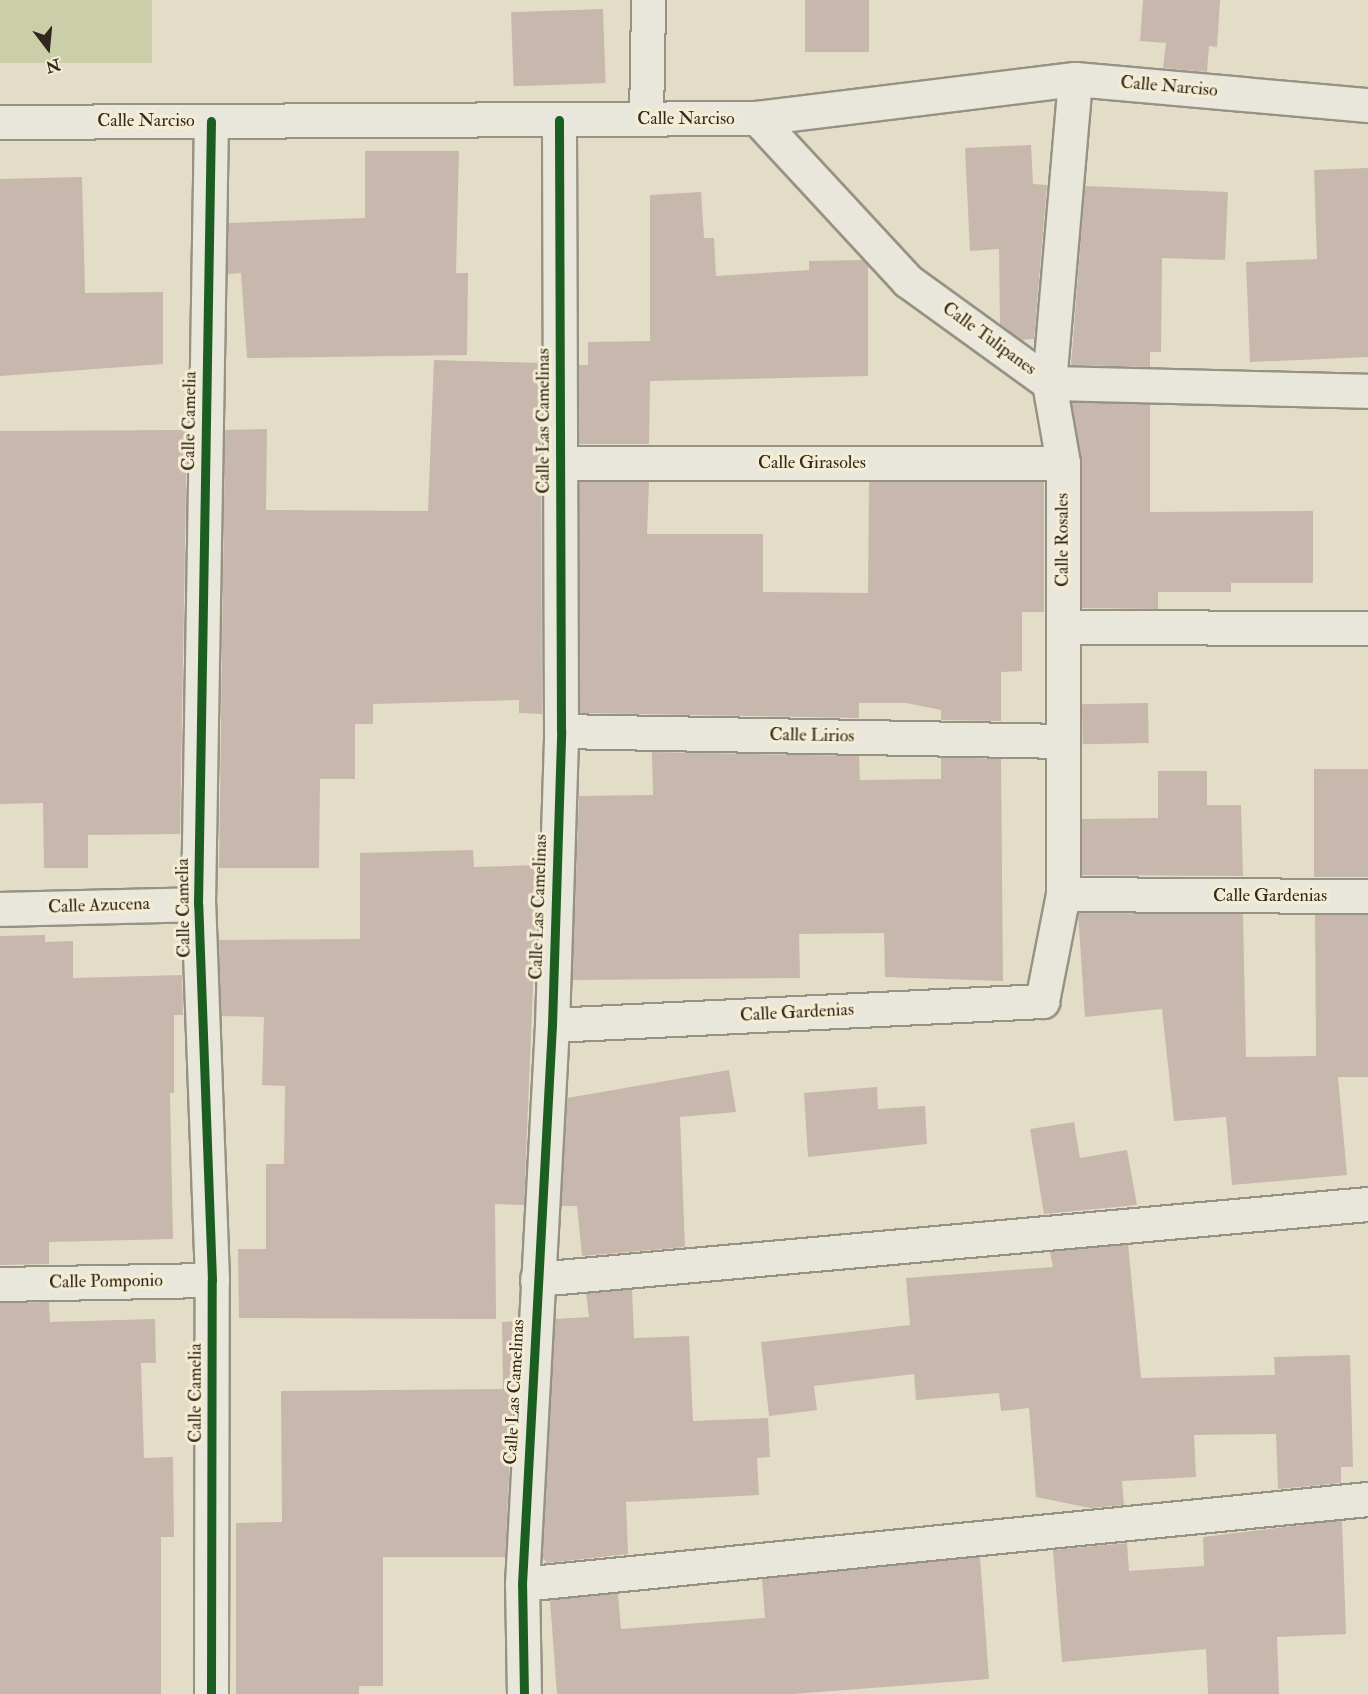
<!DOCTYPE html>
<html>
<head>
<meta charset="utf-8">
<style>
	body { margin:0 }
	#map { position:relative; width:1368px; height:1694px; overflow:hidden; background:#e3ddc7; font-family:"IM FELL Double Pica",serif }
	div>[style] { position:absolute }
	[style*='--x'] { left:calc(var(--x)*1px); top:calc(var(--y)*1px); width:calc(var(--w)*1px); rotate:calc(var(--a)*1deg) }
	.green>* { inset:0; background:#cacfaa; transform-origin:0 0 }
	.building>* { inset:0; background:#c8b7ac; transform-origin:0 0 }
	.roads { filter:drop-shadow(2px 0 #969284) drop-shadow(-2px 0 #969284) drop-shadow(0 2px #969284) drop-shadow(0 -2px #969284) }
	.minor>* { height:33px; margin:-16.5px; padding:0 16.5px; transform-origin:16.5px; border-radius:16.5px; background:#e9e6db }
	.cycleway>* { height:9px; margin:-4.5px; padding:0 4.5px; transform-origin:4.5px; border-radius:4.5px; background:#1b5e20 }
	span { translate:-50% -50%; white-space:nowrap; text-align:center; line-height:1.15; -webkit-text-stroke:6px #f5edd3; paint-order:stroke }
	.street-label { font-size:18px; color:#31271e }
	.north { position:absolute; left:18px; top:18px; width:60px; height:60px; -webkit-text-stroke:4px #f5edd3; paint-order:stroke; rotate:164deg; font-size:16px; font-weight:700; line-height:24px; text-align:center; color:#31271e }
	.north::after { content:''; display:block; margin:auto; width:21px; height:27px; background:#31271e; clip-path:polygon(50% 0,100% 100%,50% 72%,0 100%) }
</style>
</head>
<body>
<div id="map">
	<div class="green">
		<div style="left:0;top:0;width:152px;height:63px"></div>
	</div>
	<div class="building">
		<div style="left:805px;top:0;width:64px;height:52px"></div>
		<div style="clip-path:polygon(1143px 0,1220px 0,1217px 47px,1209px 46px,1207px 72px,1163px 68px,1166px 43px,1140px 41px)"></div>
		<div style="left:603px;top:9px;width:74px;height:92px;rotate:88deg"></div>
		<div style="clip-path:polygon(1031px 145px,1033px 184px,1047px 185px,1034px 339px,1021px 340px,1000px 324px,999px 249px,970px 251px,965px 148px)"></div>
		<div style="clip-path:polygon(365px 151px,459px 151px,456px 273px,468px 273px,467px 355px,247px 358px,241px 273px,227px 274px,228px 223px,365px 218px)"></div>
		<div style="clip-path:polygon(1368px 168px,1368px 357px,1250px 362px,1246px 262px,1317px 259px,1314px 170px)"></div>
		<div style="clip-path:polygon(82px 177px,85px 293px,163px 292px,163px 364px,0 376px,0 179px)"></div>
		<div style="clip-path:polygon(1085px 186px,1228px 192px,1225px 260px,1162px 258px,1161px 352px,1150px 352px,1150px 367px,1071px 365px)"></div>
		<div style="clip-path:polygon(701px 192px,704px 238px,714px 238px,716px 276px,809px 270px,809px 261px,863px 260px,868px 265px,868px 376px,650px 381px,649px 444px,579px 444px,579px 365px,588px 365px,588px 342px,650px 341px,650px 195px)"></div>
		<div style="clip-path:polygon(434px 360px,541px 363px,542px 714px,519px 713px,519px 700px,373px 704px,373px 724px,355px 724px,355px 779px,320px 779px,319px 868px,219px 868px,225px 430px,267px 429px,266px 510px,428px 511px)"></div>
		<div style="clip-path:polygon(1071px 402px,1150px 404px,1150px 512px,1313px 511px,1313px 583px,1231px 583px,1231px 592px,1158px 592px,1158px 609px,1082px 608px,1082px 463px)"></div>
		<div style="clip-path:polygon(182px 430px,187px 430px,180px 834px,88px 835px,88px 868px,44px 868px,43px 803px,0 804px,0 431px)"></div>
		<div style="clip-path:polygon(579px 482px,649px 482px,647px 534px,763px 534px,763px 592px,868px 593px,869px 482px,1044px 482px,1044px 612px,1022px 612px,1022px 671px,1001px 672px,1001px 721px,941px 720px,941px 710px,906px 703px,859px 703px,859px 718px,580px 713px)"></div>
		<div style="left:1148px;top:703px;width:40px;height:66px;rotate:89deg"></div>
		<div style="clip-path:polygon(652px 752px,859px 756px,860px 780px,941px 779px,941px 757px,1001px 759px,1003px 981px,885px 977px,884px 933px,799px 934px,800px 978px,572px 980px,579px 796px,653px 795px)"></div>
		<div style="left:1368px;top:769px;width:108px;height:54px;rotate:90deg"></div>
		<div style="clip-path:polygon(1158px 771px,1207px 771px,1207px 805px,1241px 805px,1243px 876px,1082px 875px,1082px 819px,1158px 818px)"></div>
		<div style="clip-path:polygon(473px 850px,474px 867px,538px 865px,524px 1205px,495px 1204px,496px 1319px,239px 1318px,238px 1249px,266px 1249px,266px 1164px,284px 1164px,285px 1086px,262px 1085px,264px 1017px,221px 1016px,219px 940px,360px 939px,360px 853px)"></div>
		<div style="clip-path:polygon(1078px 913px,1243px 914px,1246px 1057px,1316px 1056px,1315px 914px,1368px 915px,1368px 1077px,1338px 1077px,1347px 1175px,1232px 1185px,1226px 1117px,1174px 1121px,1162px 1009px,1085px 1017px)"></div>
		<div style="clip-path:polygon(45px 935px,45px 942px,73px 941px,73px 978px,182px 975px,183px 1015px,174px 1015px,174px 1093px,170px 1093px,173px 1239px,49px 1242px,49px 1264px,0 1265px,0 936px)"></div>
		<div style="clip-path:polygon(729px 1070px,736px 1112px,680px 1117px,685px 1247px,582px 1256px,577px 1206px,561px 1206px,567px 1098px)"></div>
		<div style="clip-path:polygon(877px 1087px,878px 1109px,925px 1106px,927px 1144px,808px 1157px,804px 1093px)"></div>
		<div style="clip-path:polygon(1074px 1122px,1080px 1158px,1127px 1150px,1137px 1205px,1044px 1214px,1030px 1129px)"></div>
		<div style="clip-path:polygon(1128px 1244px,1141px 1378px,1275px 1375px,1274px 1357px,1350px 1355px,1353px 1467px,1341px 1467px,1341px 1483px,1278px 1489px,1276px 1434px,1194px 1435px,1196px 1477px,1122px 1481px,1124px 1505px,1090px 1508px,1036px 1497px,1029px 1408px,1001px 1411px,999px 1393px,916px 1400px,914px 1374px,814px 1386px,817px 1410px,769px 1416px,761px 1342px,910px 1325px,906px 1278px,1053px 1267px,1050px 1252px)"></div>
		<div style="clip-path:polygon(632px 1289px,634px 1338px,689px 1336px,693px 1421px,768px 1418px,770px 1457px,757px 1458px,759px 1495px,626px 1502px,628px 1554px,547px 1563px,542px 1557px,555px 1319px,589px 1317px,586px 1293px)"></div>
		<div style="clip-path:polygon(49px 1302px,50px 1322px,155px 1319px,156px 1363px,141px 1363px,144px 1458px,173px 1457px,174px 1537px,161px 1537px,161px 1694px,0 1694px,0 1303px)"></div>
		<div style="clip-path:polygon(517px 1321px,505px 1557px,383px 1557px,383px 1686px,359px 1686px,359px 1694px,236px 1694px,236px 1523px,282px 1522px,281px 1391px,503px 1389px,502px 1322px)"></div>
		<div style="clip-path:polygon(1342px 1520px,1346px 1634px,1277px 1637px,1279px 1694px,1208px 1694px,1206px 1649px,1062px 1662px,1053px 1550px,1127px 1543px,1129px 1571px,1204px 1566px,1203px 1537px)"></div>
		<div style="clip-path:polygon(980px 1557px,989px 1679px,793px 1694px,557px 1694px,550px 1600px,618px 1593px,621px 1629px,765px 1618px,762px 1579px)"></div>
	</div>
	<div class="roads">
		<div class="minor">
			<div style="--x:757;--y:118;--w:222;--a:47.2"></div>
			<div style="--x:908;--y:281;--w:174;--a:35.9"></div>
			<div style="--x:1049;--y:383;--w:319;--a:1.4"></div>
			<div style="--x:646;--y:119;--w:119;--a:-89"></div>
			<div style="--x:0;--y:122;--w:757;--a:-0.3"></div>
			<div style="--x:757;--y:118;--w:320;--a:-7"></div>
			<div style="--x:1075;--y:79;--w:294;--a:5.1"></div>
			<div style="--x:560;--y:463;--w:503;--a:0"></div>
			<div style="--x:1063;--y:627;--w:305;--a:0.2"></div>
			<div style="--x:561;--y:731;--w:502;--a:1.14"></div>
			<div style="--x:1063;--y:894;--w:305;--a:0.4"></div>
			<div style="--x:0;--y:909;--w:198;--a:-1.4"></div>
			<div style="--x:552;--y:1025;--w:491;--a:-2.8"></div>
			<div style="--x:1042;--y:1001;--w:109;--a:-78.9"></div>
			<div style="--x:1063;--y:894;--w:431;--a:-90"></div>
			<div style="--x:1063;--y:463;--w:81;--a:-99.9"></div>
			<div style="--x:1049;--y:383;--w:305;--a:-85.1"></div>
			<div style="--x:537;--y:1279;--w:834;--a:-5.16"></div>
			<div style="--x:0;--y:1284;--w:212;--a:-1.1"></div>
			<div style="--x:522;--y:1584;--w:850;--a:-5.74"></div>
			<div style="--x:211;--y:1694;--w:414;--a:-89.9"></div>
			<div style="--x:212;--y:1280;--w:376;--a:-92.1"></div>
			<div style="--x:198;--y:904;--w:783;--a:-89.05"></div>
			<div style="--x:524;--y:1694;--w:110;--a:-91"></div>
			<div style="--x:522;--y:1584;--w:560;--a:-86.93"></div>
			<div style="--x:552;--y:1025;--w:294;--a:-88.2"></div>
			<div style="--x:561;--y:731;--w:611;--a:-90.19"></div>
		</div>
	</div>
	<div class="cycleway">
		<div style="--x:211;--y:1694;--w:414;--a:-89.9"></div>
		<div style="--x:212;--y:1280;--w:376;--a:-92.1"></div>
		<div style="--x:198;--y:904;--w:783;--a:-89.05"></div>
		<div style="--x:524;--y:1694;--w:110;--a:-91"></div>
		<div style="--x:522;--y:1584;--w:560;--a:-86.93"></div>
		<div style="--x:552;--y:1025;--w:294;--a:-88.2"></div>
		<div style="--x:561;--y:731;--w:611;--a:-90.19"></div>
	</div>
	<div class="street-label">
		<span style="left:1169px;top:87px;rotate:5deg">Calle Narciso</span>
		<span style="left:686px;top:119px">Calle Narciso</span>
		<span style="left:146px;top:121px">Calle Narciso</span>
		<span style="left:989px;top:339px;rotate:36deg">Calle Tulipanes</span>
		<span style="left:190px;top:421px;rotate:-89deg">Calle Camelia</span>
		<span style="left:544px;top:421px;rotate:-90deg">Calle Las Camelinas</span>
		<span style="left:812px;top:463px">Calle Girasoles</span>
		<span style="left:1063px;top:540px;rotate:-90deg">Calle Rosales</span>
		<span style="left:812px;top:736px;rotate:1deg">Calle Lirios</span>
		<span style="left:1270px;top:896px">Calle Gardenias</span>
		<span style="left:99px;top:906px;rotate:-2deg">Calle Azucena</span>
		<span style="left:539px;top:907px;rotate:-88deg">Calle Las Camelinas</span>
		<span style="left:184px;top:908px;rotate:-91deg">Calle Camelia</span>
		<span style="left:797px;top:1013px;rotate:-3deg">Calle Gardenias</span>
		<span style="left:106px;top:1282px;rotate:-1deg">Calle Pomponio</span>
		<span style="left:515px;top:1392px;rotate:-87deg">Calle Las Camelinas</span>
		<span style="left:196px;top:1393px;rotate:-90deg">Calle Camelia</span>
	</div>
	<div class="north">N</div>
</div>
</body>
</html>
